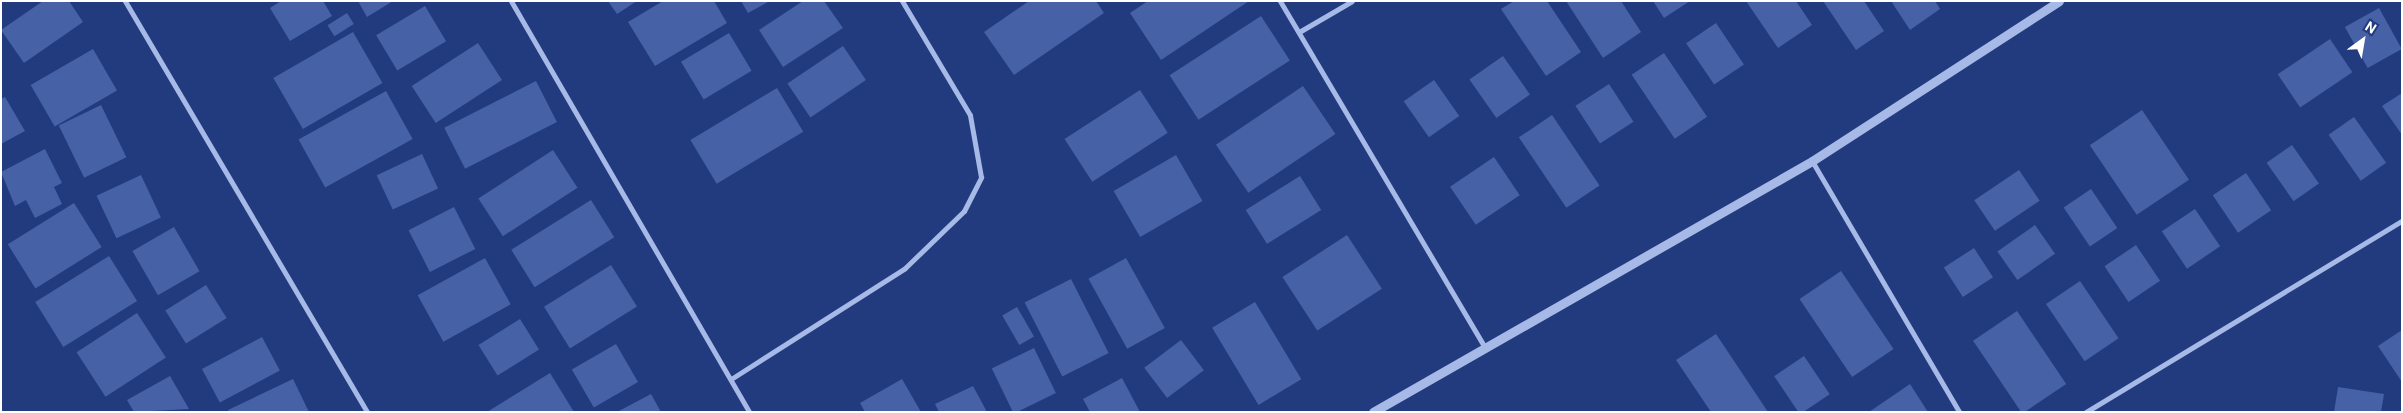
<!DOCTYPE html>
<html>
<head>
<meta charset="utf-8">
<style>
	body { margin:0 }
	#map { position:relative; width:2403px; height:413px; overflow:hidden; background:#223b7f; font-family:Roboto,sans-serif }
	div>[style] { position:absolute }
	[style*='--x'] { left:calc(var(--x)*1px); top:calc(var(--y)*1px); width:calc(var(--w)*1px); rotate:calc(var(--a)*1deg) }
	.building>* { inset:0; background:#4661a6; transform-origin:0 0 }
	.minor>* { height:5px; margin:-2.5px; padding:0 2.5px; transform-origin:2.5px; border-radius:2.5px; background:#a7b9e7 }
	.tertiary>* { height:9px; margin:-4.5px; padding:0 4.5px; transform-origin:4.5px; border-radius:4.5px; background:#a7b9e7 }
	span { translate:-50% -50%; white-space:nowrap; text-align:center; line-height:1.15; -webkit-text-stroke:4.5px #223b7f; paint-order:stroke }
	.frame { position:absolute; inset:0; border:2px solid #fff; pointer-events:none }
	.north { position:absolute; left:2338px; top:15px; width:50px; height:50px; -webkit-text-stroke:4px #223b7f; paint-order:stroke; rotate:32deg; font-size:14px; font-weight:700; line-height:20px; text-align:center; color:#fff }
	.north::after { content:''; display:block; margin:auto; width:18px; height:22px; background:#fff; clip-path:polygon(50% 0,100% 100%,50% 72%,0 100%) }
</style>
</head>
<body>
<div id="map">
	<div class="building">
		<div style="clip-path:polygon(43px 1px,69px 1px,83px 22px,24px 63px,1px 30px)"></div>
		<div style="clip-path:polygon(281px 1px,323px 1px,332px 16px,290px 41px,270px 8px)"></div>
		<div style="clip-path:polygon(358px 1px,393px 1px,367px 17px)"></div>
		<div style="clip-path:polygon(608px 1px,637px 1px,617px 14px)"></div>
		<div style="clip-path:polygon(663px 1px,714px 1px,727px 23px,655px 66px,628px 22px)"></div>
		<div style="clip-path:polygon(741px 1px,770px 1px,748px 13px)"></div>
		<div style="clip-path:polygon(803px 1px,824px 1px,843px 28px,783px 67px,759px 30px)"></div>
		<div style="clip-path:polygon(1029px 1px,1096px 1px,1104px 13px,1014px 75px,984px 32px)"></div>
		<div style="clip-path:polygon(1148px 1px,1249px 1px,1161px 60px,1130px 13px)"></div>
		<div style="clip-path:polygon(1514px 1px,1547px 1px,1581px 52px,1546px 76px,1501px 9px)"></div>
		<div style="clip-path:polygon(1566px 1px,1621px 1px,1641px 32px,1603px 58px)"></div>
		<div style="clip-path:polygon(1653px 1px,1690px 1px,1664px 18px)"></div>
		<div style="clip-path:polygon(1746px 1px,1796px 1px,1812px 25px,1778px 48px)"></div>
		<div style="clip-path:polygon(1823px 1px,1864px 1px,1884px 31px,1856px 50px)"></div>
		<div style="clip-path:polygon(1891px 1px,1935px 1px,1940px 9px,1910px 30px)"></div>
		<div style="left:425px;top:6px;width:41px;height:57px;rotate:59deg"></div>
		<div style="left:2379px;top:8px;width:47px;height:39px;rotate:61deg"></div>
		<div style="left:347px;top:13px;width:13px;height:23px;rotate:58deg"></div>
		<div style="left:1261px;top:16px;width:53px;height:109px;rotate:57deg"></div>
		<div style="left:1716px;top:23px;width:50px;height:36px;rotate:56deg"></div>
		<div style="left:353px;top:32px;width:59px;height:92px;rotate:60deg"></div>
		<div style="left:729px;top:33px;width:44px;height:56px;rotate:59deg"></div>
		<div style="left:2330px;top:39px;width:40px;height:63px;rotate:56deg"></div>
		<div style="left:478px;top:43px;width:44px;height:79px;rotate:57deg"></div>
		<div style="left:843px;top:46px;width:41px;height:67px;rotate:56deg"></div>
		<div style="left:93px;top:49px;width:48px;height:72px;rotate:60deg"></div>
		<div style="left:1664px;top:53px;width:77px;height:39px;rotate:56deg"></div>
		<div style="left:1503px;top:56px;width:47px;height:41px;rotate:55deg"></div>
		<div style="left:1434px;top:80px;width:44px;height:37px;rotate:55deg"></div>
		<div style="left:536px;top:81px;width:46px;height:103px;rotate:63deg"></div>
		<div style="left:1609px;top:84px;width:45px;height:40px;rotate:57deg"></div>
		<div style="left:1303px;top:86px;width:58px;height:105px;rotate:56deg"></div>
		<div style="left:777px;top:88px;width:51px;height:101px;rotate:59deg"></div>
		<div style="left:1140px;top:90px;width:51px;height:90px;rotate:57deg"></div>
		<div style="left:386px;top:91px;width:55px;height:100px;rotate:61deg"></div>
		<div style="clip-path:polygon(2402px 93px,2402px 135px,2382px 106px)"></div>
		<div style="clip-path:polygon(5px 97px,25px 131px,1px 144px,1px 99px)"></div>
		<div style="left:101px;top:105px;width:58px;height:47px;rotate:64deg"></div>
		<div style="left:2142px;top:110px;width:84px;height:63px;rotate:56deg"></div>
		<div style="left:1552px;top:115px;width:85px;height:40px;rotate:56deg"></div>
		<div style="left:2354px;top:117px;width:56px;height:31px;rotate:55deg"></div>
		<div style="left:2292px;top:145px;width:47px;height:31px;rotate:55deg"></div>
		<div style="clip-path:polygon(45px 149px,62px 183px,54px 187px,62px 204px,35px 218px,26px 200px,15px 206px,1px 172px)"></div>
		<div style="left:553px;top:150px;width:45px;height:89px;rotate:57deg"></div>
		<div style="left:422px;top:154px;width:38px;height:50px;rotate:65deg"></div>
		<div style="left:1176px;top:155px;width:53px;height:72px;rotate:60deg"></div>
		<div style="left:1494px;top:157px;width:46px;height:53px;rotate:56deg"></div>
		<div style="left:2019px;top:170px;width:37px;height:54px;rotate:56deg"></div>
		<div style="left:2246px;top:173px;width:45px;height:40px;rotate:56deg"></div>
		<div style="left:141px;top:175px;width:47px;height:49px;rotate:65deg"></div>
		<div style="left:1300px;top:176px;width:40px;height:64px;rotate:58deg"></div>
		<div style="left:2091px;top:189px;width:47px;height:33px;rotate:56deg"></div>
		<div style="left:591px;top:200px;width:44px;height:94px;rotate:58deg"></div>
		<div style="left:74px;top:203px;width:52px;height:78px;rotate:58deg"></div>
		<div style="left:454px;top:207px;width:47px;height:51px;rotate:63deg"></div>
		<div style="left:2195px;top:209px;width:45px;height:40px;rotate:56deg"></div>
		<div style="left:2035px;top:225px;width:35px;height:46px;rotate:55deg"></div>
		<div style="left:174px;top:227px;width:51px;height:48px;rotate:60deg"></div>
		<div style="left:1347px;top:235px;width:64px;height:77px;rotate:57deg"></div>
		<div style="left:2136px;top:245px;width:43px;height:38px;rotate:56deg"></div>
		<div style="left:1974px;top:248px;width:35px;height:36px;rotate:57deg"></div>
		<div style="left:109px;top:256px;width:53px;height:87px;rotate:58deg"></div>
		<div style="left:485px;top:258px;width:53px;height:77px;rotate:61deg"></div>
		<div style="left:1126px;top:258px;width:80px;height:43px;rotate:61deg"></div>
		<div style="left:611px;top:265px;width:49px;height:79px;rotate:58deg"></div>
		<div style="left:1841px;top:271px;width:94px;height:50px;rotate:56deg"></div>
		<div style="left:1071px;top:279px;width:83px;height:52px;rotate:63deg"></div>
		<div style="left:2080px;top:281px;width:69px;height:41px;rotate:56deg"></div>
		<div style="left:206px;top:285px;width:39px;height:48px;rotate:58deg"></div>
		<div style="left:1255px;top:302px;width:90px;height:50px;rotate:59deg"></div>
		<div style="left:1017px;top:307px;width:34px;height:17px;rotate:60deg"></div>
		<div style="left:2017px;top:311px;width:88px;height:53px;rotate:56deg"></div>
		<div style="left:137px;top:313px;width:53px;height:72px;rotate:57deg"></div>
		<div style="left:520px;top:319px;width:36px;height:49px;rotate:58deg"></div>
		<div style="clip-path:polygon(2402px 330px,2402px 382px,2378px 346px)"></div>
		<div style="clip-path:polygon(1716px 334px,1768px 412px,1711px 412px,1676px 360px)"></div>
		<div style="left:262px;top:337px;width:38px;height:68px;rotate:62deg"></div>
		<div style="left:1181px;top:340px;width:38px;height:46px;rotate:53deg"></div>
		<div style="left:616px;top:344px;width:44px;height:51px;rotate:60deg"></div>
		<div style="left:1034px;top:348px;width:50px;height:47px;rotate:64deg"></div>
		<div style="left:1804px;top:356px;width:46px;height:36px;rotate:56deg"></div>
		<div style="clip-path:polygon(550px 373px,574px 412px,487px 412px)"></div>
		<div style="clip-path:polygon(170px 376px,189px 409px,134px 412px,127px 400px)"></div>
		<div style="clip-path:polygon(1122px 378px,1140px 412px,1090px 412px,1083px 399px)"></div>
		<div style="clip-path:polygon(293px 379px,309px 412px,229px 412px,228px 410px)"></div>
		<div style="clip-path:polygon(902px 379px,921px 412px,865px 412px,860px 403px)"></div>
		<div style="clip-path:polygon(1910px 384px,1928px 412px,1869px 412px)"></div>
		<div style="clip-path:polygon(973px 386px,987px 412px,939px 412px,935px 404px)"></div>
		<div style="clip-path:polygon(2338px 387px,2384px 394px,2381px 412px,2334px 412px)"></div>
		<div style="clip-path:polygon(651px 394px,661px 412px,617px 412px)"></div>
	</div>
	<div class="minor">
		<div style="--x:125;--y:1;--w:477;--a:59.5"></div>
		<div style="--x:511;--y:1;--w:475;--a:59.9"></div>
		<div style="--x:1280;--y:1;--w:403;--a:59.4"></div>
		<div style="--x:1299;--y:32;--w:61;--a:-30.3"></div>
		<div style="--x:1812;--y:161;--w:291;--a:59.6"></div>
		<div style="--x:731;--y:379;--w:206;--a:-32.5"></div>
		<div style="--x:905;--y:268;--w:82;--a:-44"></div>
		<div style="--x:964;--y:211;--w:38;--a:-63"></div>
		<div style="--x:981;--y:177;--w:63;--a:-100.1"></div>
		<div style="--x:970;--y:115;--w:133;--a:-120.8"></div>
		<div style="--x:2086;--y:412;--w:369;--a:-31.2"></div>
	</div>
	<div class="tertiary">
		<div style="--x:1373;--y:412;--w:506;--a:-29.76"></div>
		<div style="--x:1812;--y:161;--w:294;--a:-32.9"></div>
	</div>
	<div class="frame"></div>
	<div class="north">N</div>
</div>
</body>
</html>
